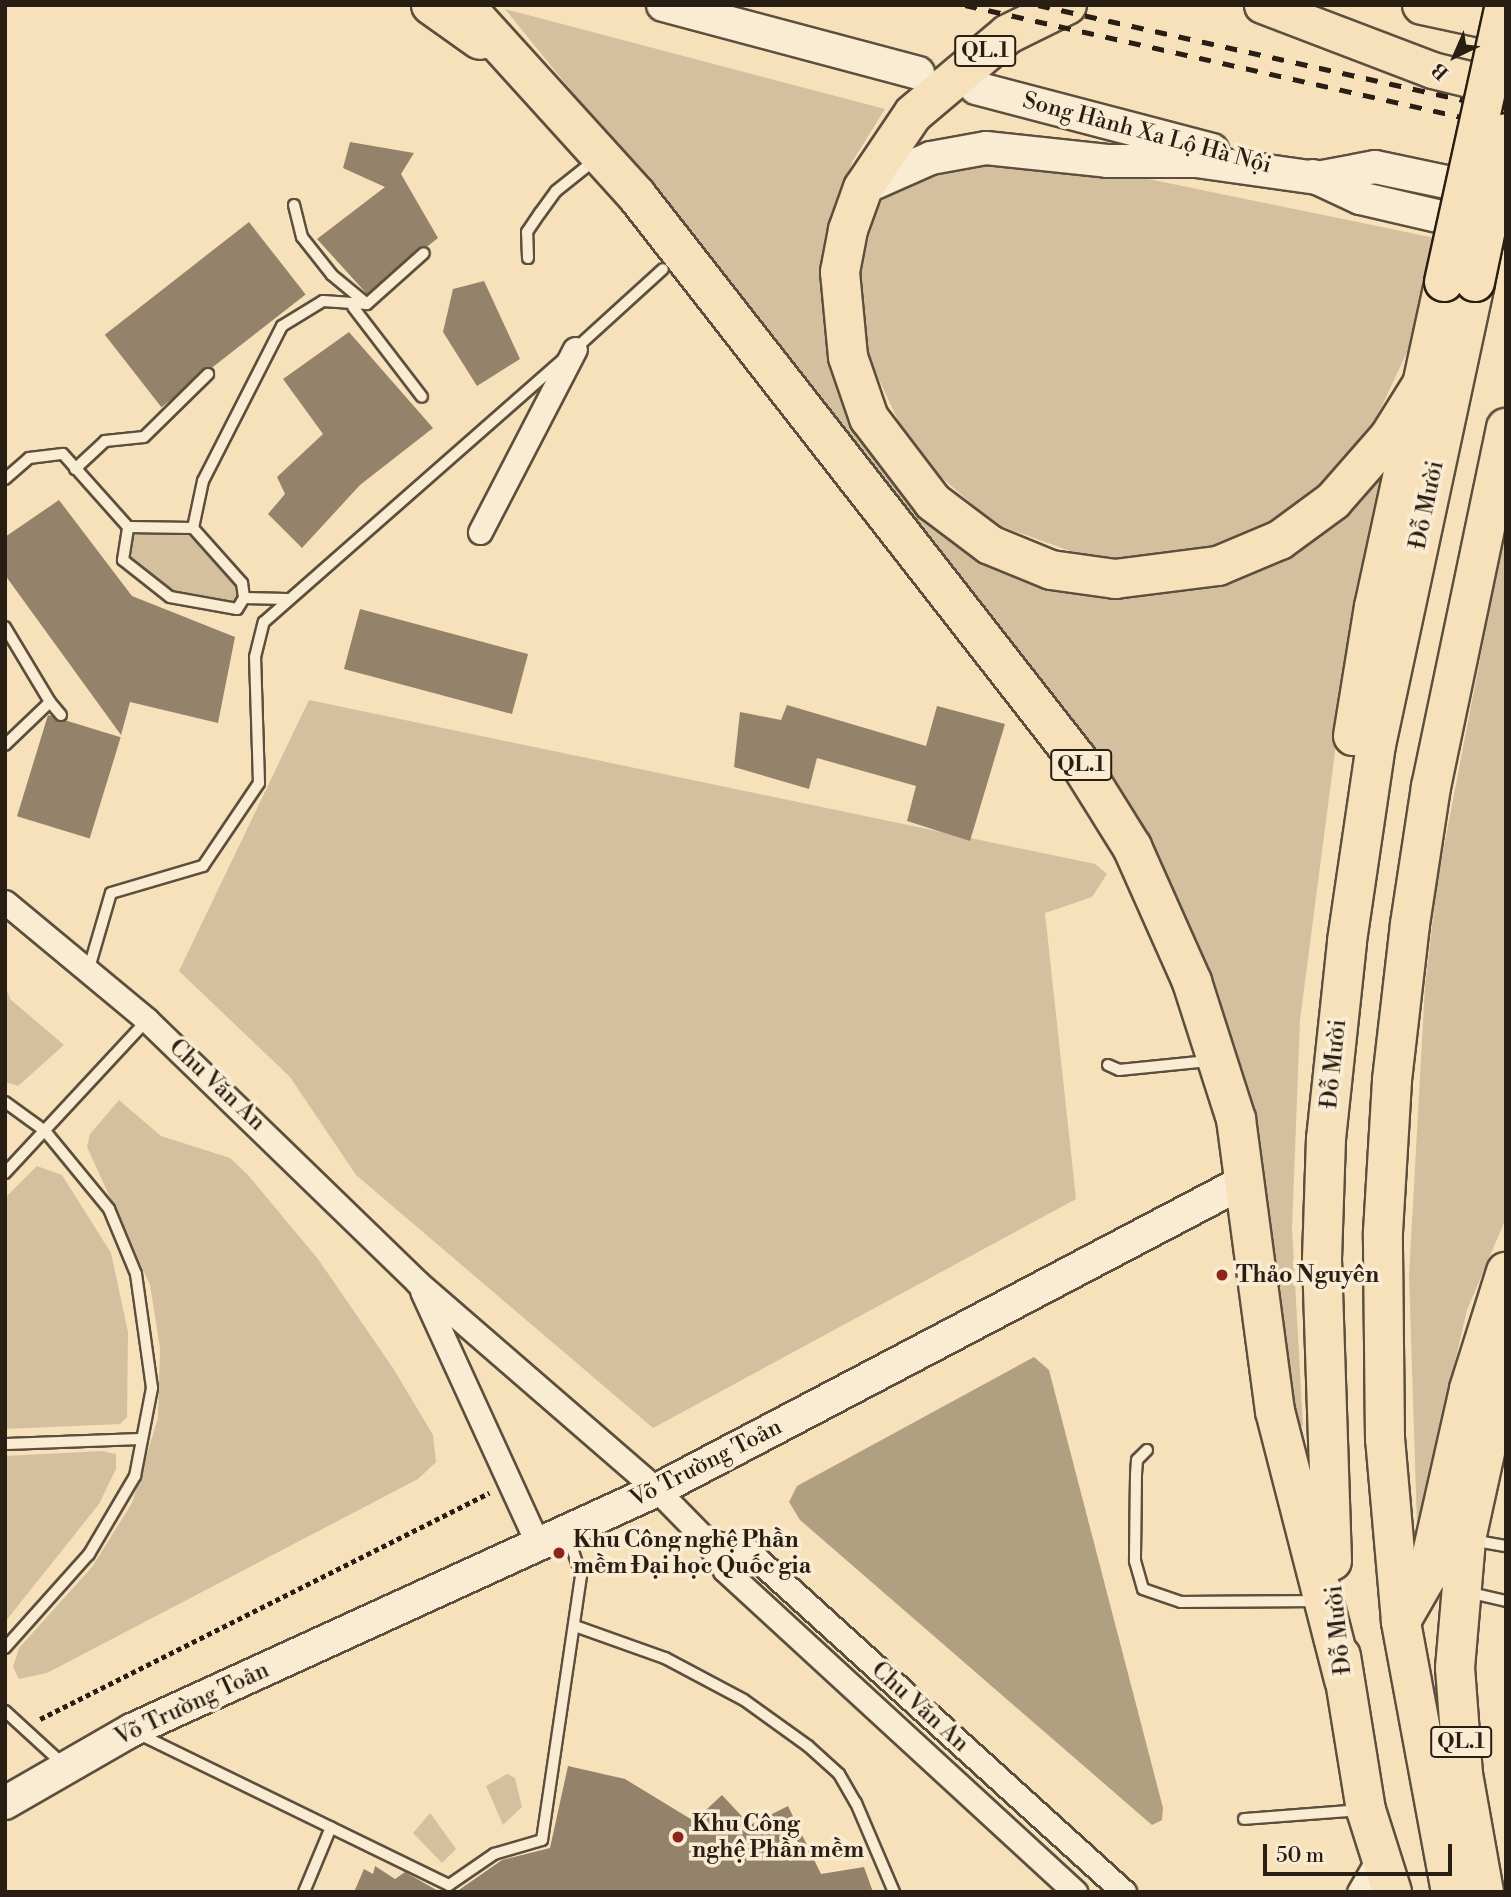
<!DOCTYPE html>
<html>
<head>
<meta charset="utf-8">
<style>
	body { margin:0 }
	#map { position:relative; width:1511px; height:1897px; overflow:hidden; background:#f7e1bb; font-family:"Libre Bodoni",serif }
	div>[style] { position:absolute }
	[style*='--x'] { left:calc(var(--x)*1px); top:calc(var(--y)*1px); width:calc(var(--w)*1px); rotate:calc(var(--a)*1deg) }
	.green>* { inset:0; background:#d4c09e }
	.water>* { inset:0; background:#b19f82 }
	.building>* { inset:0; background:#94836a; transform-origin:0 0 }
	.path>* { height:4.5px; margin-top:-2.25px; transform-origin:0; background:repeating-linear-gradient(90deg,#281e13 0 5px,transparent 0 8.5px) }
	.roads { filter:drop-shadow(2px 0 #5c4f3d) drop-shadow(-2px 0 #5c4f3d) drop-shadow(0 2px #5c4f3d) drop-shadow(0 -2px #5c4f3d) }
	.lane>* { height:10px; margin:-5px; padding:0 5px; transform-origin:5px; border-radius:5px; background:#faecd3 }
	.street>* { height:23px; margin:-11.5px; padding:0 11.5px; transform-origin:11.5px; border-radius:11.5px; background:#faecd3 }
	.secondary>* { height:32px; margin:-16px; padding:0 16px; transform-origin:16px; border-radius:16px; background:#faecd3 }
	.primary>* { height:35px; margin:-17.5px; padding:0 17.5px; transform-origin:17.5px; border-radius:17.5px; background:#f7e1bb }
	.highway>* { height:38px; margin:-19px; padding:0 19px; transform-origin:19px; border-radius:19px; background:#f7e1bb }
	.rail>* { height:5px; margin-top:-2.5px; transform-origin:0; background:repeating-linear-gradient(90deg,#281e13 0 12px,transparent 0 24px) }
	.bridges { filter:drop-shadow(2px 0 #281e13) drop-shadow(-2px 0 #281e13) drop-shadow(0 2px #281e13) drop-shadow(0 -2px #281e13) }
	.highway-bridge>* { height:38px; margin:-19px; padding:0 19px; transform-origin:19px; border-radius:19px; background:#f7e1bb }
	.dots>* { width:19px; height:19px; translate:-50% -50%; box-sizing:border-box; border:4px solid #faecd3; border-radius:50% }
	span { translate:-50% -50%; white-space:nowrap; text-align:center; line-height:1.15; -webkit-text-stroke:7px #faecd3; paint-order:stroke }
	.shield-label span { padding:2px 5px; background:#faecd3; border:2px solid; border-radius:5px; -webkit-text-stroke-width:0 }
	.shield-label { font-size:21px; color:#281e13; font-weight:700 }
	.street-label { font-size:23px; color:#281e13 }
	.poi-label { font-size:23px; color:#281e13; font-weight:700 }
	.left { translate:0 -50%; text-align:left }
	.frame { position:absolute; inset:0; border:7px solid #281e13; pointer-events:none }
	.north { position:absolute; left:1420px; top:21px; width:70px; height:70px; -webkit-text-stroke:5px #faecd3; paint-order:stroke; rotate:224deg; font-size:19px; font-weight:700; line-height:28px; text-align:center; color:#281e13 }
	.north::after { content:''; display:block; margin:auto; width:24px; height:32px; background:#281e13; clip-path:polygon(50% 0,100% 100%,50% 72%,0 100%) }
	.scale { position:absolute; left:1263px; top:1844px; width:189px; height:32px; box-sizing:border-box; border:4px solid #281e13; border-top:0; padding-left:9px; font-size:21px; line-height:24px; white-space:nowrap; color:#281e13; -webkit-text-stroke:5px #faecd3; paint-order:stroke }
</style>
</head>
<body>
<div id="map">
	<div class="green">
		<div style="clip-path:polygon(505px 9px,885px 109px,852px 162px,832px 225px,823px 301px,833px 367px,889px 471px,1120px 597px,1258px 570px,1298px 549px,1392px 467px,1336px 744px,1300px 1020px,1292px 1229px,1303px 1426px,1297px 1426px,1258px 1156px,1195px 951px,680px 225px)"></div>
		<div style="clip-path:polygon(971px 160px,1105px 170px,1440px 239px,1416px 333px,1372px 427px,1316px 492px,1247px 537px,1206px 552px,1098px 561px,995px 524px,933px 470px,903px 431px,869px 358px,860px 291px,862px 260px,880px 200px,901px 186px)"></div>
		<div style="clip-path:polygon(1506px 524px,1506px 1218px,1467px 1310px,1417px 1525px,1409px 1276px,1425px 987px,1437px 883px)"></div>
		<div style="clip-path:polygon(130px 532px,189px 532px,239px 584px,237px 610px,173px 593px,129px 559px)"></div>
		<div style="clip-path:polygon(309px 700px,1095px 864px,1107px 874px,1092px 897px,1045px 913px,1076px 1199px,653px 1428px,356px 1175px,290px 1077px,179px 971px)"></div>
		<div style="clip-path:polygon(5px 984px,10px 999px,64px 1045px,18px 1086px,5px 1082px)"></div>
		<div style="clip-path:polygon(119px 1100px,161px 1136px,230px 1158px,248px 1175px,318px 1259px,393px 1368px,433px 1435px,436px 1462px,418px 1479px,47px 1673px,19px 1679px,13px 1667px,19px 1648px,92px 1567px,132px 1503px,158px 1418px,160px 1348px,150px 1285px,87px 1147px,90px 1134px)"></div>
		<div style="clip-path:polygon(37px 1166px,62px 1175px,111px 1253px,128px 1332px,127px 1417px,120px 1424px,5px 1429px,5px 1198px)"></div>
		<div style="clip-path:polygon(102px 1451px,116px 1454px,116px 1469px,99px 1504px,5px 1622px,5px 1456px)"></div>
		<div style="clip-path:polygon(507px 1774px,515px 1778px,522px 1807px,503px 1825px,486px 1786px)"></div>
		<div style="clip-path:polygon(430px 1813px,456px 1849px,442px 1863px,413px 1833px)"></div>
	</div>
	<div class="water">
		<div style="clip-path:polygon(1034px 1357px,1049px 1370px,1163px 1808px,1162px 1820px,1152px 1825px,800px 1520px,789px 1502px,797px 1486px)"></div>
	</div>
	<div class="building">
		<div style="clip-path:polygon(350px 142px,414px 153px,401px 174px,438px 238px,367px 294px,317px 239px,385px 187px,343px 168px)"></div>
		<div style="left:249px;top:222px;width:92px;height:183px;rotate:52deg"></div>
		<div style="clip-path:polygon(484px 281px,520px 359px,477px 386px,443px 332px,453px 289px)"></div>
		<div style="clip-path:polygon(349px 332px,433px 428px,360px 485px,302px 548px,268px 514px,285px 494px,277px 477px,323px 434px,283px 379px)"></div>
		<div style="clip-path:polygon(59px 500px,132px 596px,235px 637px,218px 723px,130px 702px,121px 735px,5px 575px,5px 537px)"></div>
		<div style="left:360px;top:609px;width:174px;height:62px;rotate:15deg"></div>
		<div style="clip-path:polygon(787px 705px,926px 746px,937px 706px,1005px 724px,970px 841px,907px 821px,916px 786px,817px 758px,809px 789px,734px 767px,740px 712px,781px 720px)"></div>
		<div style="left:48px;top:715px;width:76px;height:106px;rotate:17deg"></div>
		<div style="clip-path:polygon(568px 1766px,625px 1779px,694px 1821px,722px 1795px,750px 1825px,788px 1806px,821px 1874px,864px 1867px,873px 1892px,456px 1892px,502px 1860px,550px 1848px)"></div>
		<div style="clip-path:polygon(375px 1866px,395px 1879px,405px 1872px,440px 1892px,354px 1892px,364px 1869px,373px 1874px)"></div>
	</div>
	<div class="path">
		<div style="--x:40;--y:1719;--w:503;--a:-26.72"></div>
	</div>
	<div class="roads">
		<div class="lane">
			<div style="--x:294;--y:205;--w:33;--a:76"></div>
			<div style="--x:302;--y:237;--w:48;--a:51.7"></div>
			<div style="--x:332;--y:275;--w:45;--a:39.6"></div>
			<div style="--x:528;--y:258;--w:26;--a:-92"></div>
			<div style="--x:527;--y:232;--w:23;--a:-56"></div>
			<div style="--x:540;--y:213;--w:27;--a:-54"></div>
			<div style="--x:556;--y:191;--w:50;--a:-38.5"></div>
			<div style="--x:353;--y:307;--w:113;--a:52.5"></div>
			<div style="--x:574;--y:350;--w:120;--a:-42.3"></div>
			<div style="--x:75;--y:469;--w:41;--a:-43"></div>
			<div style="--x:105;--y:441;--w:39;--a:-6"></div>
			<div style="--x:144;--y:437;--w:90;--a:-44.5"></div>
			<div style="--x:5;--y:479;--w:32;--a:-41"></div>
			<div style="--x:29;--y:458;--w:34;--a:-7"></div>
			<div style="--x:63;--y:454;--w:98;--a:48.3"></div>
			<div style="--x:193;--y:528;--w:74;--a:48.3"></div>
			<div style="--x:242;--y:583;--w:15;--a:82"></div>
			<div style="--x:244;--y:598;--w:13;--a:122"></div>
			<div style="--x:237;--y:609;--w:68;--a:-169.8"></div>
			<div style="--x:170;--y:597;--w:60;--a:-141.8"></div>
			<div style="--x:123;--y:560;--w:33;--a:-81"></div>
			<div style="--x:128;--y:527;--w:65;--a:0.9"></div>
			<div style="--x:193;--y:528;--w:48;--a:-78"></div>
			<div style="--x:203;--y:481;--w:174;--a:-63"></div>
			<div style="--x:282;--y:326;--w:48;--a:-31.4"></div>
			<div style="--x:323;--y:301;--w:44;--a:3.9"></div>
			<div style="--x:367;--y:304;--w:76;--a:-41.8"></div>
			<div style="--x:244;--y:598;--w:43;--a:1.3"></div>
			<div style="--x:5;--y:627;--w:87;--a:59"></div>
			<div style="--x:50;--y:702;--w:62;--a:136.3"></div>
			<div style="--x:50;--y:702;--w:17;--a:50"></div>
			<div style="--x:89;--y:968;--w:78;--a:-73.7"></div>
			<div style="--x:111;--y:893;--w:96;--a:-16.4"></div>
			<div style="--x:203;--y:866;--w:100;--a:-56"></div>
			<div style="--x:259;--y:783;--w:126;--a:-91.8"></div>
			<div style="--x:255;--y:657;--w:36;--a:-76"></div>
			<div style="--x:264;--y:622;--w:397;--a:-41.3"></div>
			<div style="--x:1108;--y:1065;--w:12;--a:24"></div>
			<div style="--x:1119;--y:1070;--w:80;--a:-5.7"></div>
			<div style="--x:5;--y:1102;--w:49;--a:35.9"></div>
			<div style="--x:45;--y:1131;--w:101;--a:50.6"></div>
			<div style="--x:109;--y:1209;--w:70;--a:67.4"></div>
			<div style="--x:136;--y:1274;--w:115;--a:82"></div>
			<div style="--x:152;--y:1388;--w:90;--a:100.9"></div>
			<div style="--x:135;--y:1476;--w:91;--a:120.5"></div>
			<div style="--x:89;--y:1554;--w:126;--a:131.8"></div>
			<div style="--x:5;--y:1173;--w:209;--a:-47.1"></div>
			<div style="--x:5;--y:1444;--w:137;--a:-2.1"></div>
			<div style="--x:1147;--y:1450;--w:14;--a:135"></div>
			<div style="--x:1137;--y:1460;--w:15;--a:94"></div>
			<div style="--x:1136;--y:1475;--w:86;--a:90.7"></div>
			<div style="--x:1135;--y:1561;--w:29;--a:74"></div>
			<div style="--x:1143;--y:1589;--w:40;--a:18.9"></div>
			<div style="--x:1181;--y:1602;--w:136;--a:-0.4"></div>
			<div style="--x:1471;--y:1540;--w:36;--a:10"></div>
			<div style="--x:1467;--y:1592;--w:40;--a:13"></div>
			<div style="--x:575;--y:1626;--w:96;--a:19.6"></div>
			<div style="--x:665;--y:1658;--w:89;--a:28"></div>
			<div style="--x:744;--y:1700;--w:79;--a:35.7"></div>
			<div style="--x:808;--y:1746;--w:42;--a:42.1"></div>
			<div style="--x:839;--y:1774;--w:34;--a:60"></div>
			<div style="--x:856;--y:1803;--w:97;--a:66.9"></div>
			<div style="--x:5;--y:1711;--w:80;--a:42.5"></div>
			<div style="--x:137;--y:1733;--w:347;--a:26"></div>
			<div style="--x:449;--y:1885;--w:55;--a:-34.6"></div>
			<div style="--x:494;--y:1854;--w:50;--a:-16.3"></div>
			<div style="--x:542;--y:1840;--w:268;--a:-81.6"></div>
			<div style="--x:581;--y:1575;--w:44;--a:-108.4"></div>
			<div style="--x:1244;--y:1819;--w:116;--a:-4.4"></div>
			<div style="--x:304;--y:1892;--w:70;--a:-67.4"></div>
		</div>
		<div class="street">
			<div style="--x:480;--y:532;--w:206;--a:-62.6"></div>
			<div style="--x:5;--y:902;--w:185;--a:39.7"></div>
			<div style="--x:147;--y:1020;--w:376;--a:44.1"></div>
			<div style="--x:417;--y:1282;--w:318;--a:40.9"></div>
			<div style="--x:657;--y:1490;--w:71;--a:45.6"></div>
			<div style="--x:707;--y:1541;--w:34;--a:58"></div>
			<div style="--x:725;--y:1570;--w:476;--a:42.6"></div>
			<div style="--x:422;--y:1291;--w:281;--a:65.4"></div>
			<div style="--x:707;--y:1541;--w:42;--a:13.7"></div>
			<div style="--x:748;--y:1551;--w:508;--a:42.21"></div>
			<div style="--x:1359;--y:1892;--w:44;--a:-59.9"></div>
		</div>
		<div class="secondary">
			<div style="--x:663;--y:5;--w:264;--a:14.9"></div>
			<div style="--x:976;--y:88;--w:244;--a:14.7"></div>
			<div style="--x:1313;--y:176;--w:52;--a:25.1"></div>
			<div style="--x:1360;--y:198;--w:150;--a:13.1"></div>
			<div style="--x:863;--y:188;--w:74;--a:-23.8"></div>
			<div style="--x:931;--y:158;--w:56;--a:-10.3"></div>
			<div style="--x:986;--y:148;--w:122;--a:6.1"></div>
			<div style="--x:1107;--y:161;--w:89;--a:0"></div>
			<div style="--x:1196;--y:161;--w:122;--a:8"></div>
			<div style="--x:1317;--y:178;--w:59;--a:-10.7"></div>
			<div style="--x:1375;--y:167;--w:116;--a:11.9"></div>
			<div style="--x:5;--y:1803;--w:146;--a:-29.9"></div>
			<div style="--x:132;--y:1730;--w:577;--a:-24.57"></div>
			<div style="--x:657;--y:1490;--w:666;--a:-27.72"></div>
		</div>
		<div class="primary">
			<div style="--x:1262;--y:5;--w:182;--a:20.9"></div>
			<div style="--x:1432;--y:70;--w:76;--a:13.7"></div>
		</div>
		<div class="highway">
			<div style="--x:431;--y:5;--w:60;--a:35.5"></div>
			<div style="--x:464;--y:5;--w:258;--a:47.8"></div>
			<div style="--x:637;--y:196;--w:715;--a:51.99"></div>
			<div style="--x:1077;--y:759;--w:104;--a:58"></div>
			<div style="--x:1132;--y:847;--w:148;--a:66"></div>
			<div style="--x:1192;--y:982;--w:144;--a:72.2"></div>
			<div style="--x:1236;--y:1119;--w:295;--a:82.4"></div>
			<div style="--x:1275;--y:1411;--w:278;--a:75.6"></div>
			<div style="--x:1067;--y:5;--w:66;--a:153.8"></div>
			<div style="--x:1008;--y:34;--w:124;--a:139.9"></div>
			<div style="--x:913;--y:114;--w:89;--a:124"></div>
			<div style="--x:863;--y:188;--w:45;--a:109.7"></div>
			<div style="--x:848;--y:230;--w:43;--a:100.8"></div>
			<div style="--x:840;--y:272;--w:85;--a:84.6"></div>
			<div style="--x:848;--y:357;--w:65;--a:71"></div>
			<div style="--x:869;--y:418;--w:106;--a:52.7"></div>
			<div style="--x:933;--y:502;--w:71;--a:37"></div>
			<div style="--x:990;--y:545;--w:66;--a:22.3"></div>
			<div style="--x:1051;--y:570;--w:65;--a:8"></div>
			<div style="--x:1115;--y:579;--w:104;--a:-7.2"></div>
			<div style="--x:1218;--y:566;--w:67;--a:-22.8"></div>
			<div style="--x:1280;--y:540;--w:66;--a:-36.3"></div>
			<div style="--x:1333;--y:501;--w:85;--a:-48.8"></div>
			<div style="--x:1389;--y:437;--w:119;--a:-58"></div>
			<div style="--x:1422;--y:5;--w:86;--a:12.1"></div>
			<div style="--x:1353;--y:736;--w:131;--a:-80.8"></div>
			<div style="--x:1374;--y:607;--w:332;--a:-77.8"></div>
			<div style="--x:1332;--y:1561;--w:302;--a:-91.9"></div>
			<div style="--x:1322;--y:1259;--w:120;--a:-88.1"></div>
			<div style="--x:1326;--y:1139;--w:199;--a:-83.9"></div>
			<div style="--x:1347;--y:941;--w:198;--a:-81.6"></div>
			<div style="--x:1376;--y:745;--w:473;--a:-77.9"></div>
			<div style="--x:1401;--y:1621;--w:52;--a:-60"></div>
			<div style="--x:1427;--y:1576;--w:192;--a:-77.3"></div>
			<div style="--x:1469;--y:1389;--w:123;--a:-72.5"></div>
			<div style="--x:1341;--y:1656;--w:156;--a:80.8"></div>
			<div style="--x:1366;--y:1810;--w:86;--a:72.4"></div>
			<div style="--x:1451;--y:1892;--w:276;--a:-100.5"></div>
			<div style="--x:1401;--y:1621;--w:183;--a:-95"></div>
			<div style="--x:1385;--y:1439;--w:207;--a:-90.6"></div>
			<div style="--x:1383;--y:1232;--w:152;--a:-86.6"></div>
			<div style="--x:1392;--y:1080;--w:157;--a:-83.4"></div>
			<div style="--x:1410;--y:924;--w:139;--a:-81.3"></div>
			<div style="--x:1431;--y:787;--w:367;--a:-78.2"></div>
			<div style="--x:1484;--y:1892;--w:120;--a:-100.1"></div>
			<div style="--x:1463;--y:1774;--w:106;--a:-94.3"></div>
			<div style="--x:1455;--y:1668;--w:129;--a:-85.1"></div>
			<div style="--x:1466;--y:1539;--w:186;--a:-77.6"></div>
		</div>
	</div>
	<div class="rail">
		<div style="--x:965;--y:5;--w:555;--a:12.71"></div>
		<div style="--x:1038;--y:5;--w:480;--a:12.6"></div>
	</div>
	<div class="bridges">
		<div class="highway-bridge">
			<div style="--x:1444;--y:282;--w:284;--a:-77.6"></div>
			<div style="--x:1475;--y:282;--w:152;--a:-78.2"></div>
		</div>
	</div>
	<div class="dots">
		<div style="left:1222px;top:1275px;background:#8f2418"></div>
		<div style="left:559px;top:1553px;background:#8f2418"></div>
		<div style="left:678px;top:1837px;background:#8f2418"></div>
	</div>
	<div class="shield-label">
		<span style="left:985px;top:51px">QL.1</span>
		<span style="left:1081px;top:765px">QL.1</span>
		<span style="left:1461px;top:1742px">QL.1</span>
	</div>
	<div class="street-label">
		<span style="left:1147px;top:133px;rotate:15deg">Song Hành Xa Lộ Hà Nội</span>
		<span style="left:1427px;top:505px;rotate:-78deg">Đỗ Mười</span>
		<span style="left:1334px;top:1064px;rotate:-84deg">Đỗ Mười</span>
		<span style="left:217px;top:1085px;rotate:43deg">Chu Văn An</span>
		<span style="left:706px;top:1463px;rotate:-27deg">Võ Trường Toản</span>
		<span style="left:1339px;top:1630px;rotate:-96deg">Đỗ Mười</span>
		<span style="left:192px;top:1704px;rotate:-25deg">Võ Trường Toản</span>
		<span style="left:920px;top:1707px;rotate:42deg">Chu Văn An</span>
	</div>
	<div class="poi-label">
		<span class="left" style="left:1236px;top:1275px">Thảo Nguyên</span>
		<span class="left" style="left:573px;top:1553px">Khu Công nghệ Phần<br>mềm Đại học Quốc gia</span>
		<span class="left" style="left:692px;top:1837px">Khu Công<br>nghệ Phần mềm</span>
	</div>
	<div class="frame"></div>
	<div class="north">B</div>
	<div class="scale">50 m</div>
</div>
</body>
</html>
